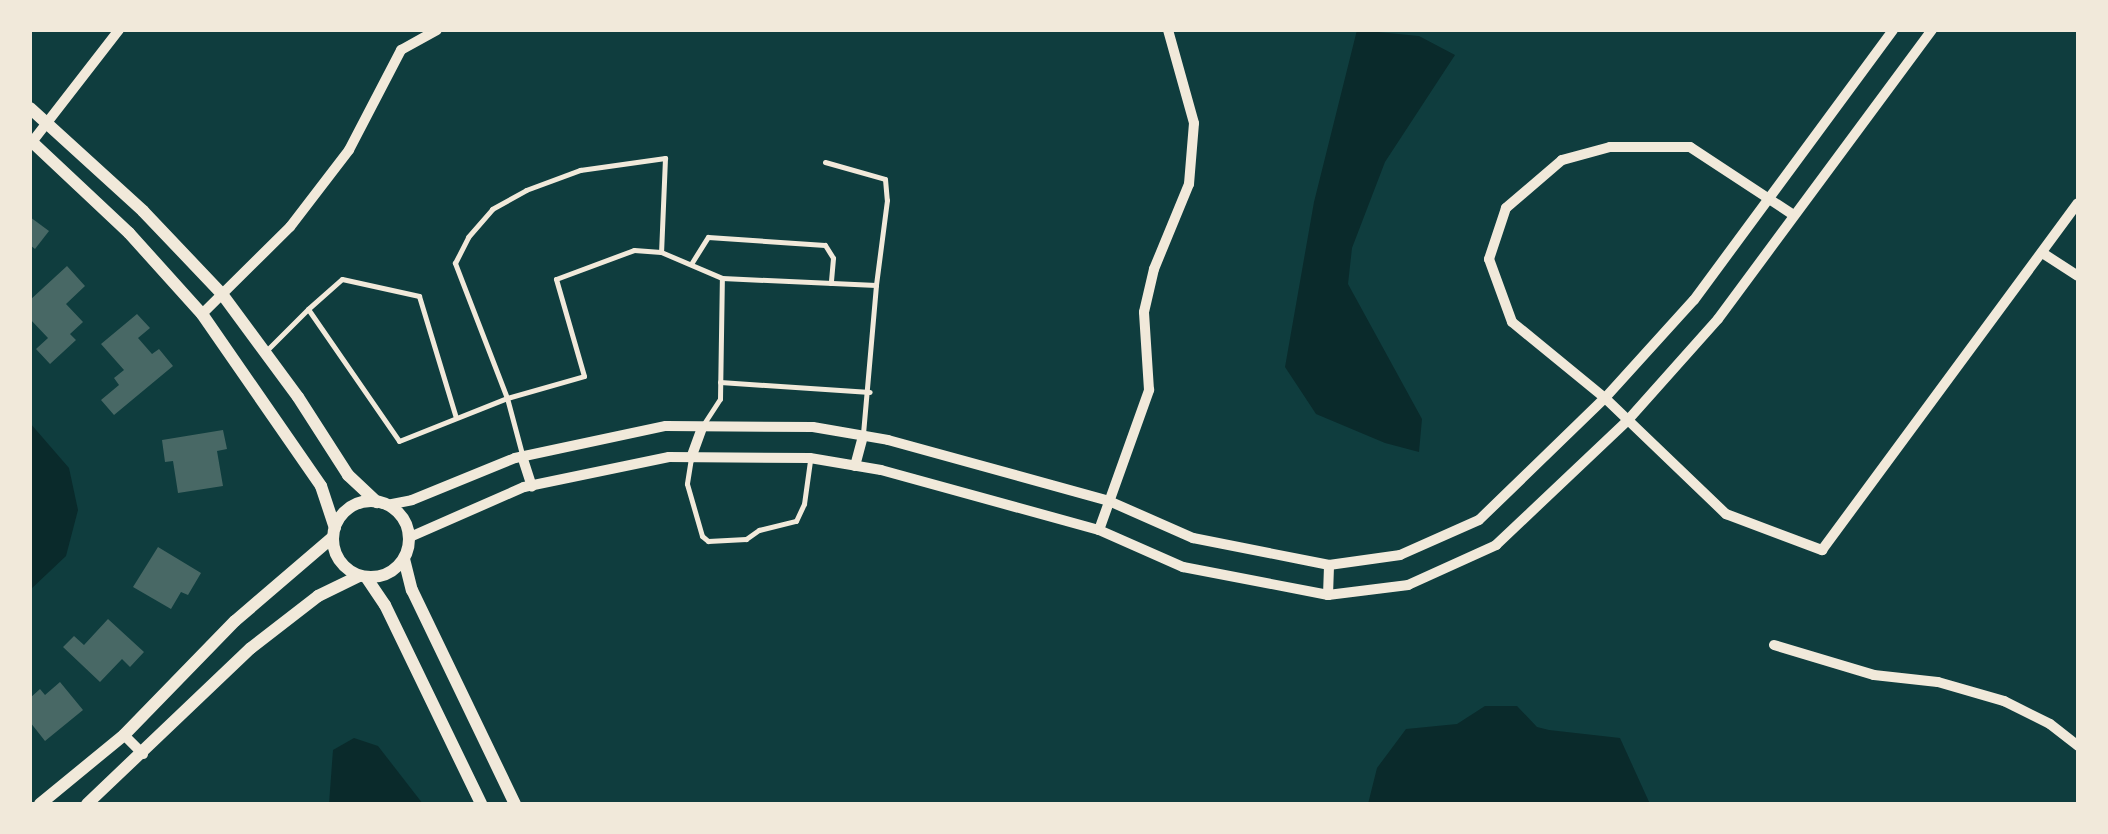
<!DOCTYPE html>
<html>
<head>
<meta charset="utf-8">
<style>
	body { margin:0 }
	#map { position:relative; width:2108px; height:834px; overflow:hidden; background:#0f3d3e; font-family:Helvetica,sans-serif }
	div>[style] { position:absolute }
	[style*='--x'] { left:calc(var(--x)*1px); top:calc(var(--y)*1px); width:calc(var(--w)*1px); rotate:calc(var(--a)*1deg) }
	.water>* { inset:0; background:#0a2a2b }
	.building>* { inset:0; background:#486865 }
	.service>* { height:5px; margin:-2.5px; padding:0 2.5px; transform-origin:2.5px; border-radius:2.5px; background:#f1e9da }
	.minor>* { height:10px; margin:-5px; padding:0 5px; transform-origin:5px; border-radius:5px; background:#f1e9da }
	.tertiary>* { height:12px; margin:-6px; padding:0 6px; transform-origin:6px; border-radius:6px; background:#f1e9da }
	.tertiary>.ring { margin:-6px; padding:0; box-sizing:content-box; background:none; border:12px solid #f1e9da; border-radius:50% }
	span { translate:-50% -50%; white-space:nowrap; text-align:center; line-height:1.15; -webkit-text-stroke:10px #f1e9da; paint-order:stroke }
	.frame { position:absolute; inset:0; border:32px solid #f1e9da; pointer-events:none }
</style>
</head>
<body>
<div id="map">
	<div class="water">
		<div style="clip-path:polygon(1357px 30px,1419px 36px,1455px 55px,1385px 162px,1352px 248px,1348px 284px,1422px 419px,1419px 452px,1385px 443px,1316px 414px,1285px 367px,1314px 202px)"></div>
		<div style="clip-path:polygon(30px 423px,69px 468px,78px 510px,66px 556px,30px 590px)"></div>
		<div style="clip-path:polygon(1485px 706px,1517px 706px,1537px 727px,1549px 730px,1620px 738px,1650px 804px,1368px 804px,1377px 768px,1406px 729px,1457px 724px)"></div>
		<div style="clip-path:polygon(354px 738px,378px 746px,423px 804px,329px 804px,333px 750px)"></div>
	</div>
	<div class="building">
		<div style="clip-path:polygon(30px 217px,49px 231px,35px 249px,30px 245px)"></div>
		<div style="clip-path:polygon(67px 266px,85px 286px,66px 304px,83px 322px,70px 334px,76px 340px,50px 364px,36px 349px,48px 338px,30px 319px,30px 300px)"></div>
		<div style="clip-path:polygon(137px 314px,150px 328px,138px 338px,152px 354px,159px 349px,173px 366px,114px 415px,101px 400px,119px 385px,114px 378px,124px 370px,101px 344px)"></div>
		<div style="clip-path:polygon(223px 430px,227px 449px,217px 451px,223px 486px,178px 493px,173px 461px,165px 462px,162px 440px)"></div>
		<div style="clip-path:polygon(158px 547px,201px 573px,188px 595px,181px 592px,171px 609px,133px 587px)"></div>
		<div style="clip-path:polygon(108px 619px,144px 652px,130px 667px,122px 659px,100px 682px,63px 647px,74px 636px,84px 645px)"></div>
		<div style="clip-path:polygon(60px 682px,83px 710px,45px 741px,30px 722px,30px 698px,40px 689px,45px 695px)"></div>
	</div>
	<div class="service">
		<div style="--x:825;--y:162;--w:62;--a:15.8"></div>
		<div style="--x:885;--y:179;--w:21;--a:85"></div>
		<div style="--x:887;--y:200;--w:86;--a:97.4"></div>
		<div style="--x:691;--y:264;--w:32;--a:-58"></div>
		<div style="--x:708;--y:237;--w:117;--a:3.9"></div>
		<div style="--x:825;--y:245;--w:15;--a:58"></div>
		<div style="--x:833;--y:258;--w:25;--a:95"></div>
		<div style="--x:308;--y:309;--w:45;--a:-41.4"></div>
		<div style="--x:342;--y:279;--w:79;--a:12.4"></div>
		<div style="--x:419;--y:296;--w:127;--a:73.1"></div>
		<div style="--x:267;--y:350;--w:58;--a:-45"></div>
		<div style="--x:308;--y:309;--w:160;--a:55.4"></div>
		<div style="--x:399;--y:441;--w:116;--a:-21.7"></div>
		<div style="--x:507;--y:398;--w:145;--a:-111.1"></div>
		<div style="--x:455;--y:263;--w:29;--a:-63"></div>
		<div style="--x:468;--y:237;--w:37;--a:-49"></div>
		<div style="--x:492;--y:209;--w:39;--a:-29"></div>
		<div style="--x:526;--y:190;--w:58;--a:-20.3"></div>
		<div style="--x:580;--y:170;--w:86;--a:-8"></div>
		<div style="--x:665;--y:158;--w:94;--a:92.4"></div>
		<div style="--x:720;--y:382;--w:150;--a:3.8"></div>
		<div style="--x:703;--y:425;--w:31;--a:-57"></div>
		<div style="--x:720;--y:399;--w:121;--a:-89.1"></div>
		<div style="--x:522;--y:454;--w:58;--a:-105"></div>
		<div style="--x:507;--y:398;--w:80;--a:-15.9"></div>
		<div style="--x:584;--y:376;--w:101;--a:-106.1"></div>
		<div style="--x:556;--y:279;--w:83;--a:-20.4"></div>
		<div style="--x:634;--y:250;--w:27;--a:4"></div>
		<div style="--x:661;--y:252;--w:66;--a:23.1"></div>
		<div style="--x:722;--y:278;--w:154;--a:2.6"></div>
		<div style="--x:876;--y:285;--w:149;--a:95"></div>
		<div style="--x:691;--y:458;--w:26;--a:99"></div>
		<div style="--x:687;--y:484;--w:54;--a:73.9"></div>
		<div style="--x:702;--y:536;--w:8;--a:40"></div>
		<div style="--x:708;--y:541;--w:38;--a:-3"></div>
		<div style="--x:746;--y:539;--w:16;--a:-35"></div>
		<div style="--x:759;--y:530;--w:38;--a:-14"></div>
		<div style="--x:796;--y:521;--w:19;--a:-65"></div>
		<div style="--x:804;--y:504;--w:43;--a:-82.1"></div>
	</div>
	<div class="minor">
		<div style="--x:32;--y:142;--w:142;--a:-52.2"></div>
		<div style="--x:1792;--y:214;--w:122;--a:-146.7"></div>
		<div style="--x:1690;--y:147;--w:80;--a:180"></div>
		<div style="--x:1610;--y:147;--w:50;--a:164.8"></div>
		<div style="--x:1562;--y:160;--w:74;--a:139.4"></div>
		<div style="--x:1506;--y:208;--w:54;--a:108.4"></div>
		<div style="--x:1489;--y:259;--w:67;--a:69.9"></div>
		<div style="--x:1512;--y:322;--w:120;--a:39.3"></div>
		<div style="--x:1605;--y:398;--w:168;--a:43.8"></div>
		<div style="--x:1726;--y:514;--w:103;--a:20.6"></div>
		<div style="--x:1822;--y:550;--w:431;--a:-53.6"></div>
		<div style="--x:2044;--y:254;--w:40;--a:32.9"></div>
		<div style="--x:202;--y:314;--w:124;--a:-44.7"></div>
		<div style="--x:290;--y:227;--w:97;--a:-52.5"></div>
		<div style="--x:349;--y:150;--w:113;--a:-62.5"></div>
		<div style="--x:401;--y:50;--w:41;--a:-29.1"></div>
		<div style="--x:522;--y:456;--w:32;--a:72"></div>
		<div style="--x:691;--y:458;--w:33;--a:-70"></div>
		<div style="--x:855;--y:466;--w:31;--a:-75"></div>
		<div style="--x:387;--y:505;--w:25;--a:-11"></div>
		<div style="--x:412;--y:500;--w:111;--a:-22.2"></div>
		<div style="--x:515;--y:458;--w:154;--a:-12"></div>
		<div style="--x:666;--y:426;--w:147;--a:0.4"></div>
		<div style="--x:813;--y:427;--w:76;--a:9.8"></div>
		<div style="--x:888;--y:440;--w:229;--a:15.4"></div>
		<div style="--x:1109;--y:501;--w:92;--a:23.8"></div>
		<div style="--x:1193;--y:538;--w:139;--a:11.2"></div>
		<div style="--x:1329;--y:565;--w:72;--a:-8"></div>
		<div style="--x:1400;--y:555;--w:86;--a:-23.9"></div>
		<div style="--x:1479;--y:520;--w:175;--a:-44.1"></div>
		<div style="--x:1605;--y:398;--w:132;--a:-47.8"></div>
		<div style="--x:1694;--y:300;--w:335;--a:-53.6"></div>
		<div style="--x:1099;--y:530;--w:149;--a:-70.3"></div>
		<div style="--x:1149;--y:390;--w:78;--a:-93.7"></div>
		<div style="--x:1144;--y:312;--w:44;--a:-76.9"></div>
		<div style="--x:1154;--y:269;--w:92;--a:-67.6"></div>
		<div style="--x:1189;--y:184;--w:61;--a:-85.3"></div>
		<div style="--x:1194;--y:123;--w:97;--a:-105.6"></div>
		<div style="--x:410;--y:537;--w:124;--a:-23.7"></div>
		<div style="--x:524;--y:487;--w:148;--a:-11.7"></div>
		<div style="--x:669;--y:457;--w:141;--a:0.4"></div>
		<div style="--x:810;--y:458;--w:72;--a:9.6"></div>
		<div style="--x:881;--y:470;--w:226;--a:15.4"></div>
		<div style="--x:1099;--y:530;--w:92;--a:23.8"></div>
		<div style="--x:1183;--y:567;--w:148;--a:10.9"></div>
		<div style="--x:1328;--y:595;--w:81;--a:-7.1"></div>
		<div style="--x:1408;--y:585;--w:97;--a:-24.4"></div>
		<div style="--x:1496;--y:545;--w:182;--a:-43.4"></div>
		<div style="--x:1628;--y:420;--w:135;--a:-48.3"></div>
		<div style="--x:1718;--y:319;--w:360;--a:-53.5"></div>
		<div style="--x:1328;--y:595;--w:30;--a:-88"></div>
		<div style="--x:1774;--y:645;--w:104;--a:16.7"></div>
		<div style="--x:1874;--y:675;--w:64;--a:6.2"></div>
		<div style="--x:1938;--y:682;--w:69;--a:16.1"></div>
		<div style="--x:2004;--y:701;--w:51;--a:26.6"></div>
		<div style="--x:2050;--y:724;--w:36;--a:38"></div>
		<div style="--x:124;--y:735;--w:27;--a:45"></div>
	</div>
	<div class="tertiary">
		<div style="--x:30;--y:108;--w:153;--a:42.3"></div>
		<div style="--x:143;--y:211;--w:115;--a:46.4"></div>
		<div style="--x:222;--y:294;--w:128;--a:53.6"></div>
		<div style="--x:298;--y:397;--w:93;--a:57.3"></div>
		<div style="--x:348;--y:475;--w:40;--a:43"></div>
		<div style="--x:30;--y:140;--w:136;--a:43.2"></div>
		<div style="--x:129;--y:233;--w:109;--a:48"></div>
		<div style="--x:202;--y:314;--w:209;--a:55.3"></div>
		<div style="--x:321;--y:486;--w:44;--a:71.6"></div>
		<div class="ring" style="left:333px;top:501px;width:64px;height:64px"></div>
		<div style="--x:404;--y:559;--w:32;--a:76"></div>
		<div style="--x:412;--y:590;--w:237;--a:64.3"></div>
		<div style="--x:366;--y:577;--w:34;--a:56"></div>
		<div style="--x:385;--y:605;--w:221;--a:64.2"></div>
		<div style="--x:40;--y:804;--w:109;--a:-39.4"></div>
		<div style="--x:124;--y:735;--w:159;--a:-45.8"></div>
		<div style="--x:235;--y:621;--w:129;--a:-40.6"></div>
		<div style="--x:87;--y:804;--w:226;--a:-43.6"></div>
		<div style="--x:251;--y:648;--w:85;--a:-37.8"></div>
		<div style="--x:318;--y:596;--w:46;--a:-26"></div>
	</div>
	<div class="frame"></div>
</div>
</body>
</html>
